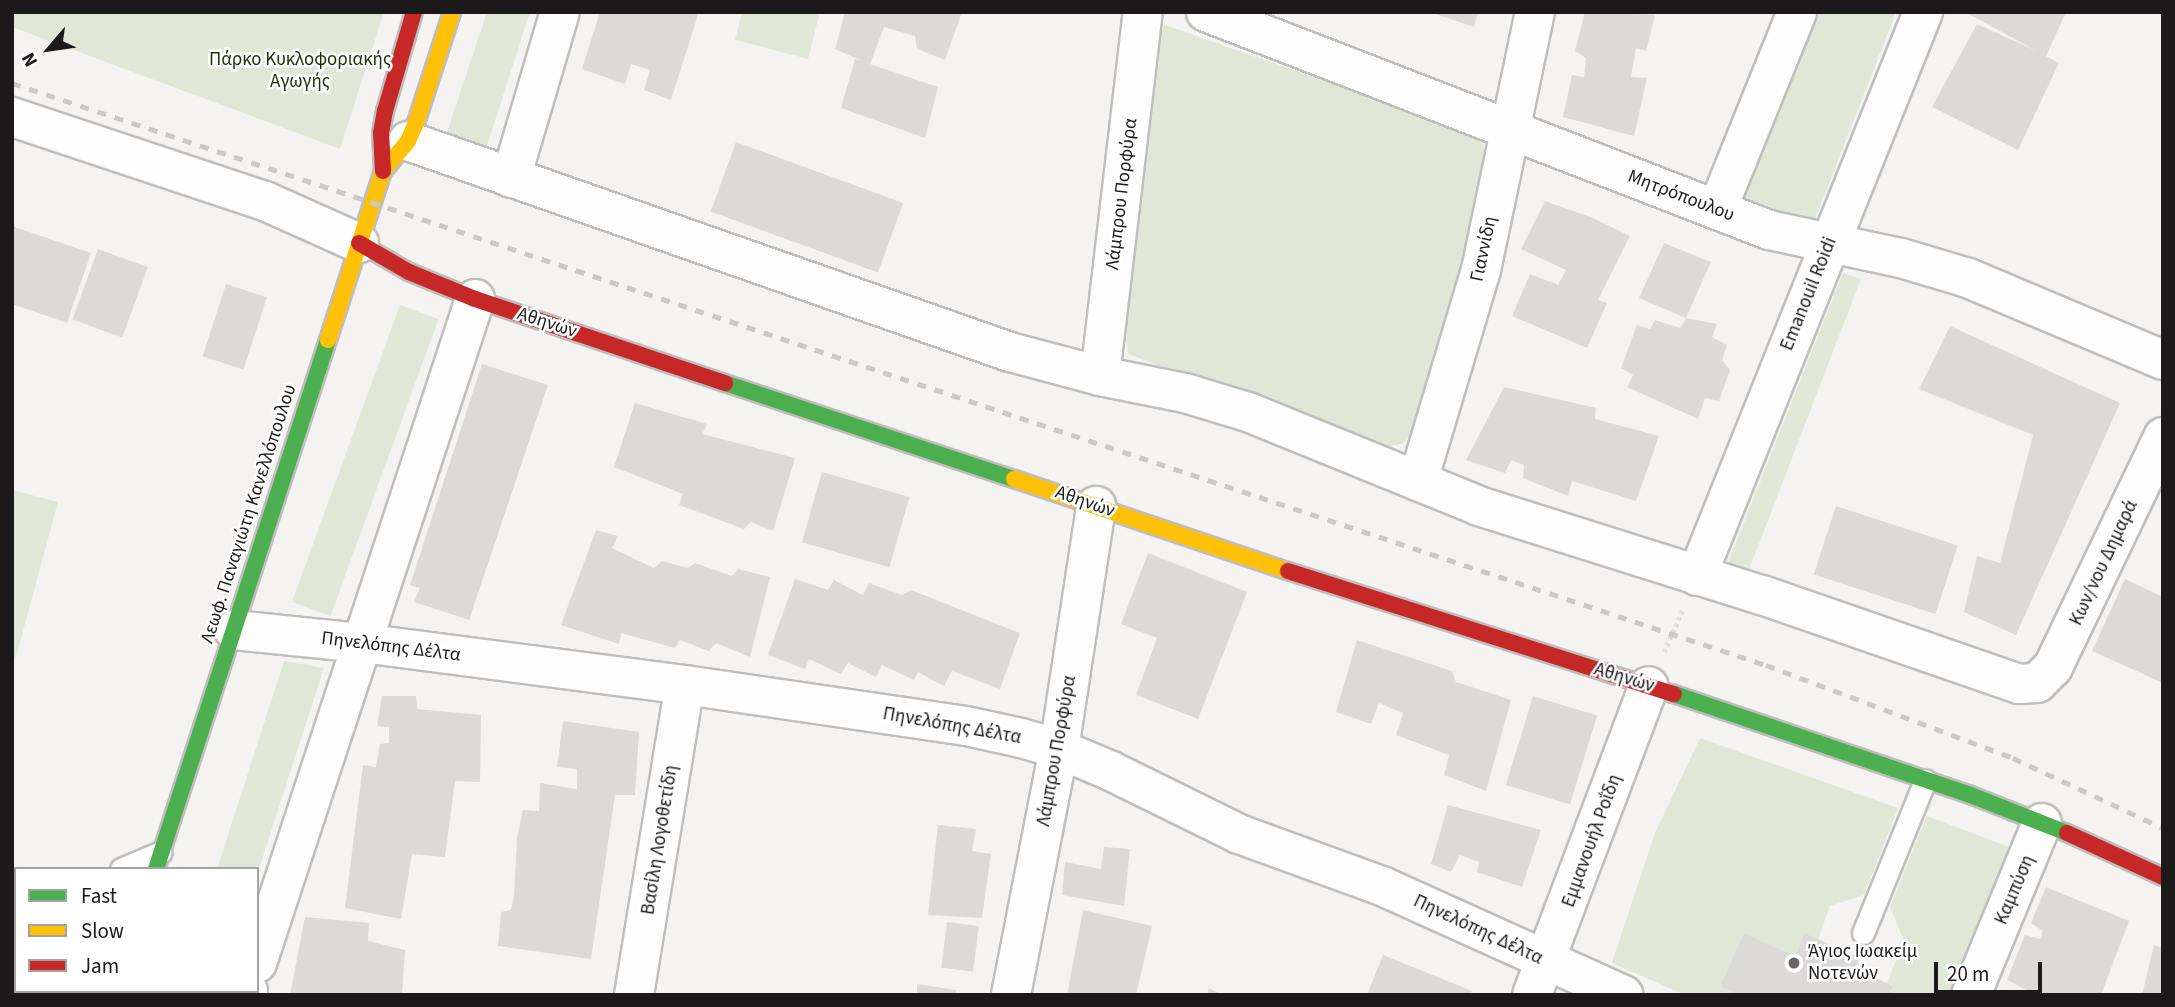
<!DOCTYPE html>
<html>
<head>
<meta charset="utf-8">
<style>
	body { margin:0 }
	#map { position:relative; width:2175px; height:1007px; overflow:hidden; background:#f5f3f1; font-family:"Source Sans 3",sans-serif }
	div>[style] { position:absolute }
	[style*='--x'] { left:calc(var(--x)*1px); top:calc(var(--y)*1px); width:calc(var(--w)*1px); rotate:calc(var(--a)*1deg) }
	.green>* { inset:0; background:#dfe8d7; transform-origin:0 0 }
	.building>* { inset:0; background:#dcdad9; transform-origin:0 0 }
	.path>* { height:4.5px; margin-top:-2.25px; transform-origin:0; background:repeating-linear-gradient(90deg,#dededd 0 3.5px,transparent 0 7px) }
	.roads { filter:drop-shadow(2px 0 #bfbebd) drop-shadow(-2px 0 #bfbebd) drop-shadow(0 2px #bfbebd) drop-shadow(0 -2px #bfbebd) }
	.lane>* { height:21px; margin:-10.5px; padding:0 10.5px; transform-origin:10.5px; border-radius:10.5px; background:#fefdfd }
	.street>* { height:38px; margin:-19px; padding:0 19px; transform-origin:19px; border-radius:19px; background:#fefdfd }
	.fast>* { height:16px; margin:-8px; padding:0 8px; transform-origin:8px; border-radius:8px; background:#4caf50 }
	.slow>* { height:16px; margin:-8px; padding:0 8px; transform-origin:8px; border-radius:8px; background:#ffc107 }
	.jam>* { height:16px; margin:-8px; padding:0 8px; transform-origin:8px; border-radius:8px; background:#c62828 }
	.rail>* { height:5px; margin-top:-2.5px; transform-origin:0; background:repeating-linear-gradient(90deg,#cac8c8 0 9px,transparent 0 18px) }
	.dots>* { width:19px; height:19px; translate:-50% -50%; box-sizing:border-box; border:4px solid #fff; border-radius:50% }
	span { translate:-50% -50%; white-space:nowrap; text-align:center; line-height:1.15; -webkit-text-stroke:5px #fff; paint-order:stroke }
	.park-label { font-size:19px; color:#1b3201 }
	.street-label { font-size:19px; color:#1b1919 }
	.poi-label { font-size:19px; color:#1b1919 }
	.left { translate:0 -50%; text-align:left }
	.frame { position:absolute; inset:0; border:14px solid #1b1919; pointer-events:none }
	.legend { position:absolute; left:14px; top:867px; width:245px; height:126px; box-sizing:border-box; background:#fff; border:2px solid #a4a3a3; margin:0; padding:9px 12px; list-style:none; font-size:21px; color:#1b1919 }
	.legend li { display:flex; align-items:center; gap:14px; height:35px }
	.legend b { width:35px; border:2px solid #a4a3a3 }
	.north { position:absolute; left:14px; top:14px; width:70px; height:70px; -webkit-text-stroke:5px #fff; paint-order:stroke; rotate:241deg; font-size:19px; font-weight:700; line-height:28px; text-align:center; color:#1b1919 }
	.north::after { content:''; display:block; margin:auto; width:24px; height:32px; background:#1b1919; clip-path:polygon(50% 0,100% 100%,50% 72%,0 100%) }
	.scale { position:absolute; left:1934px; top:962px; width:108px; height:32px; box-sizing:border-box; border:4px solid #1b1919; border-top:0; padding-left:9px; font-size:21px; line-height:24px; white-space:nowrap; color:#1b1919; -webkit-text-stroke:5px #fff; paint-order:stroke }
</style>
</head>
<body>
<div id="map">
	<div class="green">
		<div style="clip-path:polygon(12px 12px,384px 12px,340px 149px,12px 27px)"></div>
		<div style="clip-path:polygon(487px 12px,530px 12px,486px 149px,447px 132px)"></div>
		<div style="clip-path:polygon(742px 12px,820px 12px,808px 59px,735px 40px)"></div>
		<div style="clip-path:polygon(1814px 12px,1896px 12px,1814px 222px,1738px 198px)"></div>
		<div style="clip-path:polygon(1165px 25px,1467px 131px,1483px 143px,1485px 163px,1442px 338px,1419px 418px,1411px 435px,1402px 444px,1376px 448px,1128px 354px,1125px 316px,1159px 32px)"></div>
		<div style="clip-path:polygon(1843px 273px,1861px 279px,1747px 575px,1726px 568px)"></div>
		<div style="left:400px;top:305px;width:41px;height:316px;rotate:20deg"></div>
		<div style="clip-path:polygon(12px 490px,58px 502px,16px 657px,12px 656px)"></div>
		<div style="clip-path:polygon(284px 661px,324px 668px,257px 875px,257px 869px,217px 869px)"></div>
		<div style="clip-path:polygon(1700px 738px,1898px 808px,1864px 895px,1830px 906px,1818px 939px,1805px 933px,1795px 956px,1744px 933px,1720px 986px,1739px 995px,1685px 995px,1612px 963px,1655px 833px)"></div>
		<div style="clip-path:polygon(1927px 816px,2012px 848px,1954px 995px,1889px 995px,1893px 986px,1887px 983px,1904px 941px,1890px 907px)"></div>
	</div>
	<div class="building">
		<div style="clip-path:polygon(600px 12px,699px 12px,671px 100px,644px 90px,650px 70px,631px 64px,625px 84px,582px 69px)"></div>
		<div style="clip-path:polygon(845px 12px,962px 12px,945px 60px,917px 49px,915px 36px,884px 27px,870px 64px,938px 87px,925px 138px,841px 108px,855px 59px,862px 61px,835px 49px)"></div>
		<div style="clip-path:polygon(1429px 12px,1478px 12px,1474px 27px)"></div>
		<div style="clip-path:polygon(1585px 12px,1655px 15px,1646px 51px,1636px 48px,1631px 77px,1647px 78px,1634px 136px,1563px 117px,1572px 75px,1584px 77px,1586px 58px,1575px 51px)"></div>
		<div style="clip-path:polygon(1965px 12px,2066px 12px,2046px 56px,2059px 63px,2018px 150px,1932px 107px,1977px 24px,2037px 51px)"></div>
		<div style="left:736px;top:142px;width:178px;height:74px;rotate:20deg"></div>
		<div style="clip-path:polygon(1545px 201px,1593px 218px,1630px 236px,1598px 300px,1607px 303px,1587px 348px,1512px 316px,1530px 274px,1558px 285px,1566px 270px,1521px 249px)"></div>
		<div style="clip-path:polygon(12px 226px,91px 253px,67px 323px,12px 304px)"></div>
		<div style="clip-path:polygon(1664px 243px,1711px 262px,1686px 318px,1717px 324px,1712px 337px,1727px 345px,1722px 360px,1730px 370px,1719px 401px,1705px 398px,1698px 419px,1627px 387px,1633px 375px,1621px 368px,1637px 325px,1650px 329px,1655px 320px,1680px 328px,1686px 318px,1639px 298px)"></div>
		<div style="left:98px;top:249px;width:53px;height:75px;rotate:20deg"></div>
		<div style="left:226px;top:284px;width:43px;height:76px;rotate:18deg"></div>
		<div style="clip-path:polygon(1950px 326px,2120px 403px,2016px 635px,1964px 612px,1977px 556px,2000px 563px,2033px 435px,1919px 389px)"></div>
		<div style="clip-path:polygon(482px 364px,548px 385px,469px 620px,414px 602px,420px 588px,410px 585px)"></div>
		<div style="clip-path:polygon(1504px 387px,1596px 408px,1595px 419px,1659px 436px,1636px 501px,1572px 481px,1568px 496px,1523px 478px,1524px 465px,1511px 460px,1505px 473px,1466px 460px)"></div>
		<div style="clip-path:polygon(635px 403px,707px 424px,702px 434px,795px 458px,773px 531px,751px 522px,744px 529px,679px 505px,683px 494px,614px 467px)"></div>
		<div style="left:822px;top:472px;width:91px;height:73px;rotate:16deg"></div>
		<div style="left:1836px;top:506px;width:128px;height:72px;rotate:18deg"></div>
		<div style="clip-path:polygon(596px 530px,618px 536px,612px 548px,654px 568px,662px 561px,688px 568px,695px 563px,732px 576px,738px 569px,770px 577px,750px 657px,716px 643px,709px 651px,680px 640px,675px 648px,621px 633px,619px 644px,561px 625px)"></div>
		<div style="clip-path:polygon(1148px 553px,1247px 592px,1198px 719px,1136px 695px,1157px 638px,1121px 624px)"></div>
		<div style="clip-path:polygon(795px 579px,828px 590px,834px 580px,863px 595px,869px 583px,902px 595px,911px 590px,1020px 633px,1000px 689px,952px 671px,944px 686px,918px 672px,914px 680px,882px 665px,876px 677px,848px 663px,841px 674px,809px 659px,805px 669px,768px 655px)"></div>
		<div style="clip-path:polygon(2125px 579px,2163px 597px,2163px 683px,2092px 651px)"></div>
		<div style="clip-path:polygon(1357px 640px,1452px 671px,1456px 682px,1511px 700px,1486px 791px,1444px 775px,1449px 755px,1396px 735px,1403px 713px,1379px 703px,1371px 724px,1336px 712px)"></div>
		<div style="clip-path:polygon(382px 696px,416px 696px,417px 709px,481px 715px,480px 782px,455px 781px,445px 857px,412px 854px,401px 919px,345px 908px,363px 765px,376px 767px,380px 744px,389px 743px,389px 727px,377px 726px)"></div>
		<div style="left:1533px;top:696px;width:67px;height:93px;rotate:17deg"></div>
		<div style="clip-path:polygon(563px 721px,639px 732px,635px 795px,615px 795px,591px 959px,498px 946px,501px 912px,511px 910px,514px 895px,517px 838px,523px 810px,539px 811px,540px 783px,577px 789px,577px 769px,557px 767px)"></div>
		<div style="clip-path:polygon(1448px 805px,1541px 830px,1522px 887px,1477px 872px,1479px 862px,1460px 855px,1451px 872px,1431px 864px)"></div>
		<div style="clip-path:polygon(938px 825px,976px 829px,972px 851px,991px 854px,982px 918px,928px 915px)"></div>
		<div style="clip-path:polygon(1104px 847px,1130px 849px,1124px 906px,1062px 895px,1065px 862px,1101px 869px)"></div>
		<div style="clip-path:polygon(2046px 887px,2129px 921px,2101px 995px,2036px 995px,2007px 980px,2025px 935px,2040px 939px,2043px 931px,2031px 923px)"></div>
		<div style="clip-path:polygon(1083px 910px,1152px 926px,1136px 995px,1067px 995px)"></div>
		<div style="clip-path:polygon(305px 917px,369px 923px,368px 941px,405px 950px,402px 995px,290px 995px)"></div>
		<div style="left:947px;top:922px;width:32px;height:46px;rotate:7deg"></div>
		<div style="clip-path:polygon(1744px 933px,1795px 956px,1805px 933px,1860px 958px,1855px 968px,1893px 986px,1889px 995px,1739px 995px,1720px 986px)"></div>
		<div style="clip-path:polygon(2154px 945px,2163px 948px,2163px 995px,2142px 995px)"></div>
		<div style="clip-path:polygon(1383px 955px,1472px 991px,1470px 995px,1367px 995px)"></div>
		<div style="clip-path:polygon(917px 984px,956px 990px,956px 995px,917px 995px)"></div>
		<div style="clip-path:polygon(1209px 988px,1222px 995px,1207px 995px)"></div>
	</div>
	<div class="path">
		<div style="--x:1664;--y:652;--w:47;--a:-66.2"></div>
	</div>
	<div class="roads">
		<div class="lane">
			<div style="--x:121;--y:869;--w:43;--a:-23"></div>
			<div style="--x:12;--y:901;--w:4;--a:-14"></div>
			<div style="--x:1863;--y:933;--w:165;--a:-67.9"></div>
		</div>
		<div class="street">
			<div style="--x:1206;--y:12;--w:604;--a:21.17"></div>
			<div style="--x:1769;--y:230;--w:135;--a:12"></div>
			<div style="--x:1901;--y:258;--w:70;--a:16.6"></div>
			<div style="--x:1968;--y:278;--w:212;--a:22.8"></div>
			<div style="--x:12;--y:117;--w:267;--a:18.4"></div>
			<div style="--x:265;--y:201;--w:103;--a:24.1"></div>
			<div style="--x:408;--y:141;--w:638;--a:19.32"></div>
			<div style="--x:1010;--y:352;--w:93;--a:14.9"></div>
			<div style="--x:1100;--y:376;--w:87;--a:11.3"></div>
			<div style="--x:1185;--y:393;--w:66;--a:16.8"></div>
			<div style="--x:1248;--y:412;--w:249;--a:22.1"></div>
			<div style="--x:1479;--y:506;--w:297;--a:17.5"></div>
			<div style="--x:1762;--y:595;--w:272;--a:19.1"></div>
			<div style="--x:2019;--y:684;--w:18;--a:-3"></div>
			<div style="--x:2037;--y:683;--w:23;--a:-45"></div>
			<div style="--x:2053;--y:667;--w:255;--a:-64.4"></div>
			<div style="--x:511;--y:178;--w:173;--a:-73.6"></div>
			<div style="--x:1717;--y:210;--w:214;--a:-68"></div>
			<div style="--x:1100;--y:376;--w:367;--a:-83.3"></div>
			<div style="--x:1418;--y:481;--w:220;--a:-73.4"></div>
			<div style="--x:1481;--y:270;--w:264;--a:-78.2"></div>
			<div style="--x:1697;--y:576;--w:608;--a:-68.16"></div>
			<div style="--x:234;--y:630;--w:129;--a:5.8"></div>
			<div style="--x:362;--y:643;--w:326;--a:7.4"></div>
			<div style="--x:685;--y:685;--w:284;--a:8.3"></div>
			<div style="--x:966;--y:726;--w:56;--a:12.3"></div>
			<div style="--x:1021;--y:738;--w:40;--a:16"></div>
			<div style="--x:1059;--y:749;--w:56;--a:22.9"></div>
			<div style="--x:1111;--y:771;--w:143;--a:26.2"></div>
			<div style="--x:1239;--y:834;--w:152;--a:20"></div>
			<div style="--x:1382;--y:886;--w:265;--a:24.3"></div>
			<div style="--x:257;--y:963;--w:699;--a:-71.82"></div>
			<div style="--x:247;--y:995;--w:4;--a:-76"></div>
			<div style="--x:634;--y:995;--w:314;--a:-80.7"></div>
			<div style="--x:1011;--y:995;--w:251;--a:-79"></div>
			<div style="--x:1059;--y:749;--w:246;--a:-81.3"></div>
			<div style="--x:1532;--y:995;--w:330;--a:-69.3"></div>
			<div style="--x:1971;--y:995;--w:186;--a:-67.6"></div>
		</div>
		<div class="fast">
			<div style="--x:725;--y:383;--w:305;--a:18.4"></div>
			<div style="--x:1674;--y:694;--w:311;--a:18.8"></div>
			<div style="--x:1968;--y:794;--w:106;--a:21.5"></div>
			<div style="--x:156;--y:869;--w:556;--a:-71.99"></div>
		</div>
		<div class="slow">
			<div style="--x:328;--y:340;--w:178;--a:-72"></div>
			<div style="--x:383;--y:171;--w:39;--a:-50"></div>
			<div style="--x:408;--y:141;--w:20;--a:-66"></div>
			<div style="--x:416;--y:123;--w:117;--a:-72"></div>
			<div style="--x:1014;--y:479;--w:289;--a:18.6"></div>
		</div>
		<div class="jam">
			<div style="--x:383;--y:171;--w:38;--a:-93"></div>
			<div style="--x:381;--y:133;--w:22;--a:-80"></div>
			<div style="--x:385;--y:111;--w:103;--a:-73.7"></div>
			<div style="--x:359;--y:243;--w:58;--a:30.1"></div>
			<div style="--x:409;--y:272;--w:71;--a:22.2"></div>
			<div style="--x:475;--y:299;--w:264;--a:18.6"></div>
			<div style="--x:1288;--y:571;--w:405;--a:17.7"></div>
			<div style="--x:2067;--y:833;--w:106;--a:24.6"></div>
			<div style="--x:115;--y:995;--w:4;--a:-76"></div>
		</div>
	</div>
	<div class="rail">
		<div style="--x:12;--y:83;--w:1848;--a:18.36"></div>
		<div style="--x:1766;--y:665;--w:264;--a:20.6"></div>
		<div style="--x:2013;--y:758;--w:166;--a:25"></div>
	</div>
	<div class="dots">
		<div style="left:1794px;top:963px;background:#676565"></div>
	</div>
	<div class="park-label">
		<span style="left:300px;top:71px">Πάρκο Κυκλοφοριακής<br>Αγωγής</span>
	</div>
	<div class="street-label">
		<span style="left:1122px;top:194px;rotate:-83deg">Λάμπρου Πορφύρα</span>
		<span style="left:1681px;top:196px;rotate:21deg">Μητρόπουλου</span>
		<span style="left:1484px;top:249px;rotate:-78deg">Γιαννίδη</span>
		<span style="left:1809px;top:294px;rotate:-68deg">Emanouil Roidi</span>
		<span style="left:547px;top:323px;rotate:18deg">Αθηνών</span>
		<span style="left:1085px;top:502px;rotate:19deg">Αθηνών</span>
		<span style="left:249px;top:514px;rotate:-72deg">Λεωφ. Παναγιώτη Κανελλόπουλου</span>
		<span style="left:2104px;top:563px;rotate:-65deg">Κων/νου Δημαρά</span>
		<span style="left:391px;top:647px;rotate:7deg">Πηνελόπης Δέλτα</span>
		<span style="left:1624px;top:678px;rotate:17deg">Αθηνών</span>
		<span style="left:952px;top:726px;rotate:10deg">Πηνελόπης Δέλτα</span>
		<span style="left:1057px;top:751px;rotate:-80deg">Λάμπρου Πορφύρα</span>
		<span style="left:660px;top:840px;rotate:-81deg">Βασίλη Λογοθετίδη</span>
		<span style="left:1592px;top:841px;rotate:-70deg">Εμμανουήλ Ροΐδη</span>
		<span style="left:2015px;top:890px;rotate:-67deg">Καμπύση</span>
		<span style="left:1478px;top:930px;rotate:25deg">Πηνελόπης Δέλτα</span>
	</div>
	<div class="poi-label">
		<span class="left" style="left:1808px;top:963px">Άγιος Ιωακείμ<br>Νοτενών</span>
	</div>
	<div class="frame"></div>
	<ul class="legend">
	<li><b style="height:9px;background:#4caf50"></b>Fast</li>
	<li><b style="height:9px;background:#ffc107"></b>Slow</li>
	<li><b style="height:9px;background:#c62828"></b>Jam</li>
	</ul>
	<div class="north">N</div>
	<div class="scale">20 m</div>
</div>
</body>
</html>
